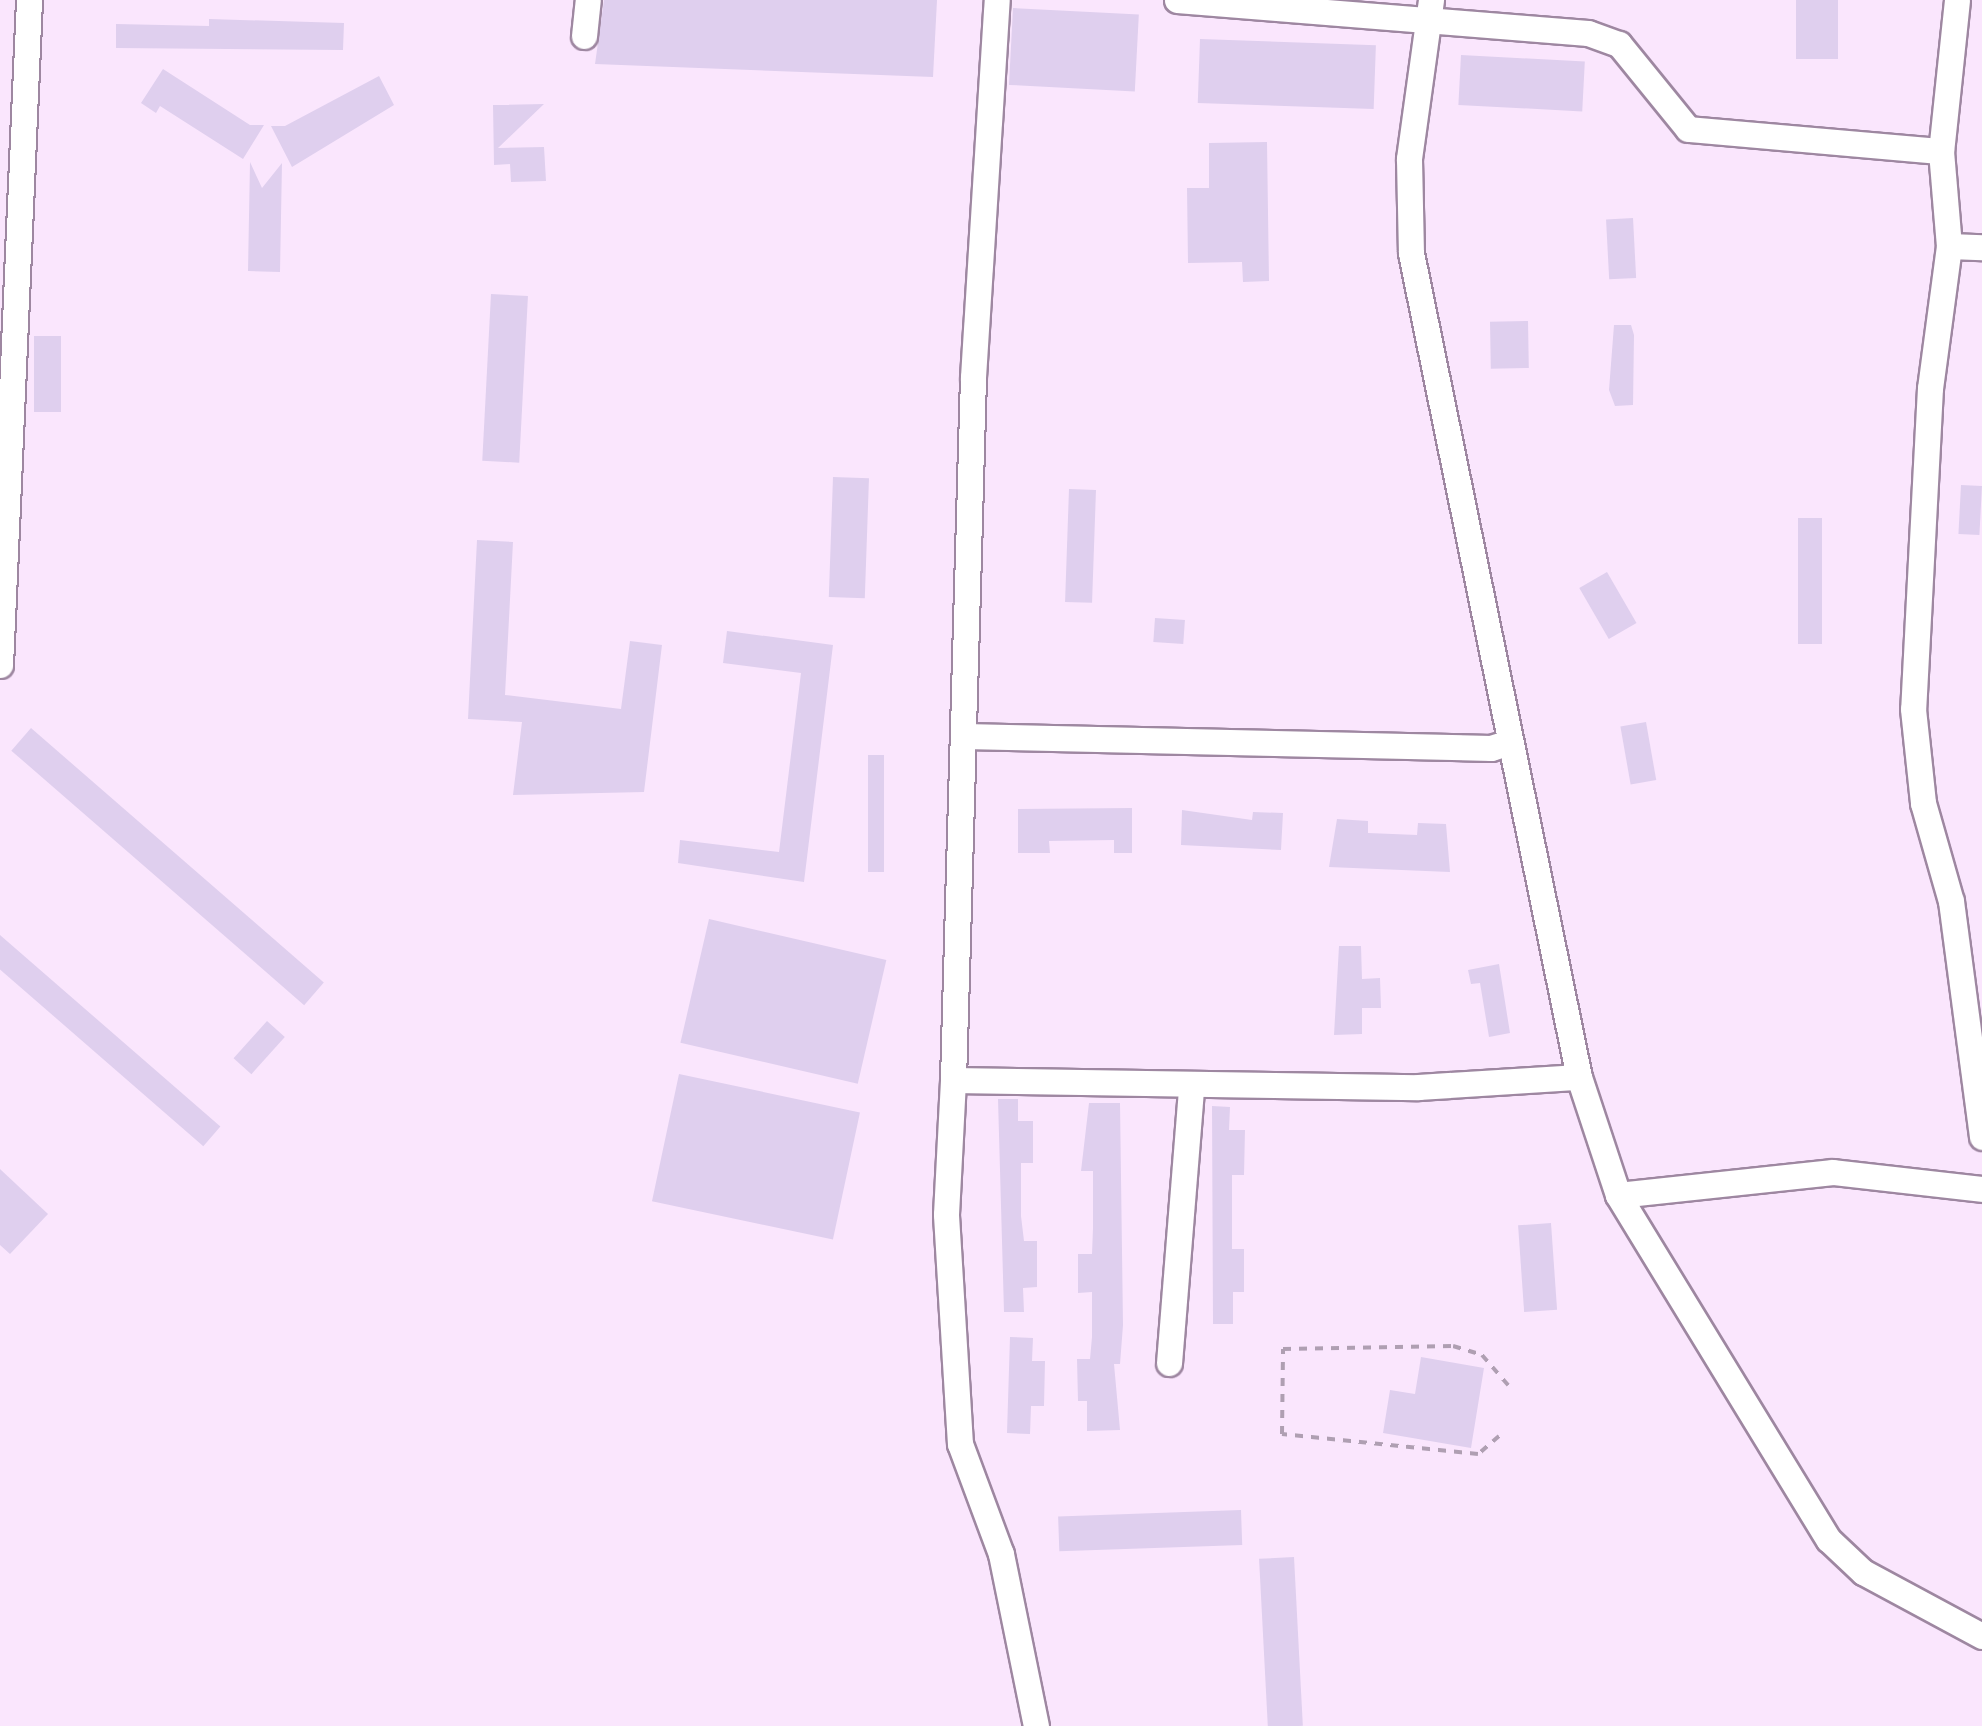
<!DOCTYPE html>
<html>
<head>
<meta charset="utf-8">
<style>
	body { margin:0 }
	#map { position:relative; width:1982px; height:1726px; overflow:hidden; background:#fae6fd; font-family:"Noto Serif",serif }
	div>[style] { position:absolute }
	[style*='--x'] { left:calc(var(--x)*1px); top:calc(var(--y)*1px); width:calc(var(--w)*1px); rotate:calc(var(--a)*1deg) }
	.building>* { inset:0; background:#dfcfee; transform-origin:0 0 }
	.path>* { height:4px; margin-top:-2px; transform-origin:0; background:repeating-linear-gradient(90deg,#af9fb2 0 8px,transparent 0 16px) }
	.roads { filter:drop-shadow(2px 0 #9e87a1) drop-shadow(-2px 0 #9e87a1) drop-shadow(0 2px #9e87a1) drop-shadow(0 -2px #9e87a1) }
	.minor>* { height:25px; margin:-12.5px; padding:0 12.5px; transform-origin:12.5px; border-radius:12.5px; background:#fff }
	span { translate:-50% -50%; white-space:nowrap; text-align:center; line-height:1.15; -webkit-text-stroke:10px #fff; paint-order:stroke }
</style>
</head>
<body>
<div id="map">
	<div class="building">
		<div style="clip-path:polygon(604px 0,937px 0,933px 77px,595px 64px)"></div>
		<div style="left:1796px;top:0;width:42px;height:59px"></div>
		<div style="left:1013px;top:8px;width:126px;height:77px;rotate:3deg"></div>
		<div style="clip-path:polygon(209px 19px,344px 23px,343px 50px,116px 48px,116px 24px,209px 26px)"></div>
		<div style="left:1200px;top:39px;width:176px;height:64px;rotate:2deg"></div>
		<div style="left:1461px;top:55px;width:124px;height:50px;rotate:3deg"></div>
		<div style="clip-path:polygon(163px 69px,250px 125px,264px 125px,243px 159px,160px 106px,156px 113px,141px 103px)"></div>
		<div style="clip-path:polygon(379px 76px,394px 105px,292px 167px,271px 126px,285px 126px)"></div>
		<div style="clip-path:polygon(544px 104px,498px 148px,544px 147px,546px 181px,511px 182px,510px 164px,494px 165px,493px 105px)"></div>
		<div style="clip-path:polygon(1267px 142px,1269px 281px,1243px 282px,1242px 262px,1188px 263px,1187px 188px,1209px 188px,1209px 143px)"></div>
		<div style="clip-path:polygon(250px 162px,262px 188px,282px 163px,280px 272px,248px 271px)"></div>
		<div style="left:1633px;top:218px;width:60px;height:27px;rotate:87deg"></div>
		<div style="left:491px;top:294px;width:37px;height:167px;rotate:3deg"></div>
		<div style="left:1528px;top:321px;width:47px;height:38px;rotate:89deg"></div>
		<div style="clip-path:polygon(1614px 325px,1631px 325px,1634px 335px,1633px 405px,1615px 406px,1609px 390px)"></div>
		<div style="left:34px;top:336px;width:27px;height:76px"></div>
		<div style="left:833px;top:477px;width:36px;height:120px;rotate:2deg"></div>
		<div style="left:1961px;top:485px;width:21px;height:49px;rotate:3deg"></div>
		<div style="left:1069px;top:489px;width:27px;height:113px;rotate:2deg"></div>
		<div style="left:1798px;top:518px;width:24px;height:126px"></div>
		<div style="clip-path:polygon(477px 540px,513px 542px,505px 695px,621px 709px,630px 641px,662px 645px,644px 792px,513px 795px,522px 722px,468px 719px)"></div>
		<div style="left:1607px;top:572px;width:59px;height:32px;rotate:60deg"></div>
		<div style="left:1155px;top:618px;width:30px;height:24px;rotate:4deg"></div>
		<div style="clip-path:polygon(727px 631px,833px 645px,804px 882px,678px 863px,680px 840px,779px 852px,801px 673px,723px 663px)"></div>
		<div style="left:1646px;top:722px;width:59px;height:26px;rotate:80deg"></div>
		<div style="left:31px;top:728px;width:388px;height:30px;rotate:41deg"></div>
		<div style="left:868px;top:755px;width:16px;height:117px"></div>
		<div style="clip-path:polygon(1132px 808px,1132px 853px,1114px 853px,1114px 840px,1049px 841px,1050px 853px,1018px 853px,1018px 809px)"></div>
		<div style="clip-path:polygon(1182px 810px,1252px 820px,1253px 812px,1283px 813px,1281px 850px,1181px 845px)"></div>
		<div style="clip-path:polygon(1337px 819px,1368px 821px,1368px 833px,1417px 835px,1418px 823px,1446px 824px,1450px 872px,1329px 867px)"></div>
		<div style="left:709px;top:919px;width:182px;height:127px;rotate:13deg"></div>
		<div style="left:0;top:935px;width:292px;height:26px;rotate:41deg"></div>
		<div style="clip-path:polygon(1339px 946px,1361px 946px,1362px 979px,1380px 978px,1381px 1008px,1362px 1008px,1362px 1034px,1334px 1035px)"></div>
		<div style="clip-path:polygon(1499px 964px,1510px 1033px,1489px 1037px,1480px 983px,1471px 984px,1468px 970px)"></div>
		<div style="left:267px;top:1021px;width:24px;height:50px;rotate:42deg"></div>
		<div style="left:679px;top:1074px;width:185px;height:130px;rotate:12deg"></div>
		<div style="clip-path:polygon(998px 1099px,1018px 1099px,1018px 1121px,1033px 1121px,1033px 1163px,1021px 1163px,1021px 1216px,1024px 1241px,1037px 1241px,1037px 1287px,1023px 1288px,1024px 1312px,1004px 1312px)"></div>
		<div style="clip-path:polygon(1089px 1103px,1120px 1103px,1123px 1325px,1120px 1364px,1114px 1364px,1120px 1430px,1087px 1431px,1087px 1401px,1078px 1401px,1077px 1359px,1090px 1359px,1092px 1337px,1092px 1292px,1078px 1293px,1078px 1254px,1092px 1254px,1093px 1228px,1093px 1171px,1081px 1171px)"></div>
		<div style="clip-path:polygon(1212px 1106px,1230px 1107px,1229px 1130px,1245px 1130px,1244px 1175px,1232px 1175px,1232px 1249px,1244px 1249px,1244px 1292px,1233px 1292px,1233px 1324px,1213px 1324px)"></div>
		<div style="clip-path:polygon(0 1169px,48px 1214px,10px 1254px,0 1245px)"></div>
		<div style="left:1551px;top:1223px;width:87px;height:33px;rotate:86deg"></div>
		<div style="clip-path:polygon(1010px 1337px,1033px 1338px,1032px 1361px,1045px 1361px,1044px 1406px,1031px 1406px,1030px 1434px,1007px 1433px)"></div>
		<div style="clip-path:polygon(1421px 1357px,1484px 1368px,1471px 1448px,1383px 1433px,1390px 1390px,1415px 1394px)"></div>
		<div style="left:1241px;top:1510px;width:35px;height:183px;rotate:88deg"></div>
		<div style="left:1294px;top:1557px;width:169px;height:35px;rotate:87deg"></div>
	</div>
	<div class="path">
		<div style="--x:1499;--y:1436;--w:28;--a:139"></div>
		<div style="--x:1478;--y:1454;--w:197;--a:-174.2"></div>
		<div style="--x:1282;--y:1434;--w:85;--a:-89.3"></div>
		<div style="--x:1283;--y:1349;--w:170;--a:-1"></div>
		<div style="--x:1453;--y:1346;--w:30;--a:17"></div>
		<div style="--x:1482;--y:1355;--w:40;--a:49"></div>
	</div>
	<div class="roads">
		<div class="minor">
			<div style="--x:1177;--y:0;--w:412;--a:4.6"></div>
			<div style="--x:1588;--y:33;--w:33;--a:20"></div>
			<div style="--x:1619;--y:44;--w:109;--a:50.9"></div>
			<div style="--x:1688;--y:129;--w:254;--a:5"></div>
			<div style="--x:1431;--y:0;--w:161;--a:97.9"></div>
			<div style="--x:1409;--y:159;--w:94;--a:88.8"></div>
			<div style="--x:1411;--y:253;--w:841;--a:78.48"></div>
			<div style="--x:1579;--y:1077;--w:124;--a:71.7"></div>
			<div style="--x:1618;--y:1195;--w:404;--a:58.6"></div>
			<div style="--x:1829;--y:1540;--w:47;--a:43.3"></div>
			<div style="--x:1863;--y:1572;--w:135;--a:28.3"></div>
			<div style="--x:1957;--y:0;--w:152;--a:96"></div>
			<div style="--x:1941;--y:151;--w:95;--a:85.2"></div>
			<div style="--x:1949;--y:246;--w:143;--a:97.6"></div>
			<div style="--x:1930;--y:388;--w:321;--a:93"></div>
			<div style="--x:1913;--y:709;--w:95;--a:83.9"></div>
			<div style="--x:1923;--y:803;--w:102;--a:74.1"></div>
			<div style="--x:1951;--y:901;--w:238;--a:82.5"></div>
			<div style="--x:584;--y:36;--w:36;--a:-84"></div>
			<div style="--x:1949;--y:246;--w:33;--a:2"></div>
			<div style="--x:0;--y:665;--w:666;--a:-87.5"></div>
			<div style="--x:964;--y:736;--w:527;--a:1.3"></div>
			<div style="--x:1491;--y:748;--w:20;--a:-18"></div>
			<div style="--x:953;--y:1080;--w:703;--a:-88.37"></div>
			<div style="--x:973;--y:377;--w:378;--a:-86.4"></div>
			<div style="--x:1618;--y:1195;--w:216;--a:-6.1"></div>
			<div style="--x:1833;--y:1172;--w:150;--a:6.5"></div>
			<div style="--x:1169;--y:1363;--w:276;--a:-85.4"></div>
			<div style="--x:1036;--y:1726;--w:176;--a:-101.5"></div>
			<div style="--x:1001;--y:1554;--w:117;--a:-110.4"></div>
			<div style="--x:960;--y:1444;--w:230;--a:-93.5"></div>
			<div style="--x:946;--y:1214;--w:134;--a:-87"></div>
			<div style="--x:953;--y:1080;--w:465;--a:0.9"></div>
			<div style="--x:1418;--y:1087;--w:161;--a:-3.6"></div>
		</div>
	</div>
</div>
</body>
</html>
